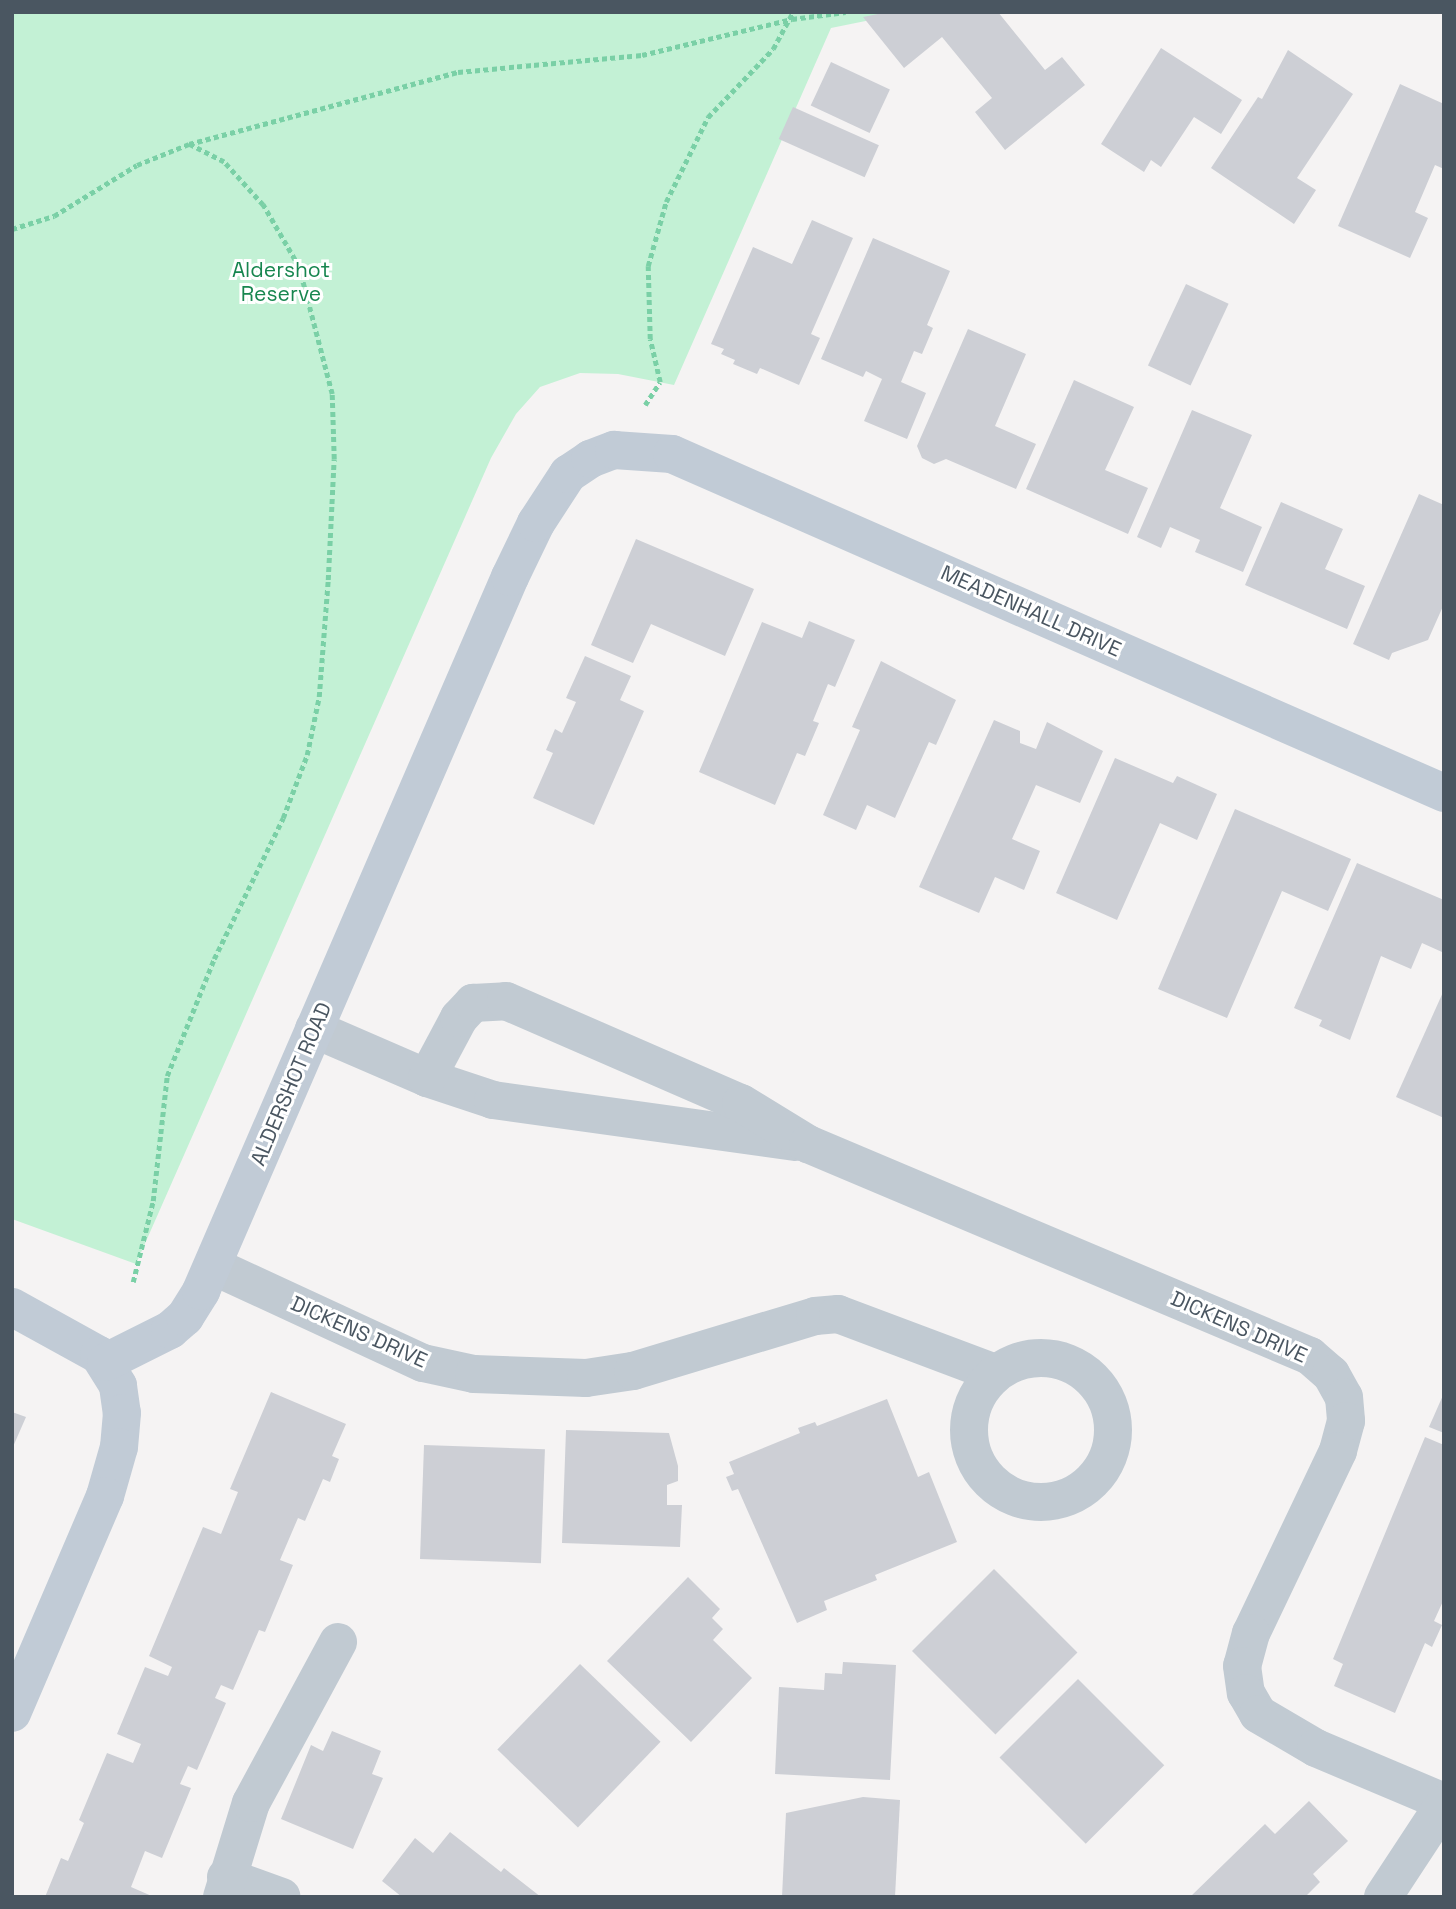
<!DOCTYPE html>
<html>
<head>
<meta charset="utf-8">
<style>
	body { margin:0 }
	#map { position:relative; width:1456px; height:1909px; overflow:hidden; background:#f5f3f3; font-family:"Space Grotesk",sans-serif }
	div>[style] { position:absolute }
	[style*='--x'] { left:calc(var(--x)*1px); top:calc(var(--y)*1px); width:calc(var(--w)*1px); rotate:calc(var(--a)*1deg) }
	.green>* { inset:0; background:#c3f1d5 }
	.building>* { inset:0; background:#cdcfd5; transform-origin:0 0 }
	.path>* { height:4.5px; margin-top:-2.25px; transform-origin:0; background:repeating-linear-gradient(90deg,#7ad0a6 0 5px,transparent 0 8.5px) }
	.street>* { height:38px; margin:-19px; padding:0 19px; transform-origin:19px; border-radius:19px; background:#c1cad2 }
	.street>.ring { margin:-19px; padding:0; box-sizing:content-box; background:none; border:38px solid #c1cad2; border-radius:50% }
	.secondary>* { height:38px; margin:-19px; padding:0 19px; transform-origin:19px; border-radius:19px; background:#c1cbd6 }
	span { translate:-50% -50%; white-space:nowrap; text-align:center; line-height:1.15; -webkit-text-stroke:6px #fff; paint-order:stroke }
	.park-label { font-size:21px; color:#17864f }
	.street-label { font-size:21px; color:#4a5661 }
	.frame { position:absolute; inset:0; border:14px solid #4a5661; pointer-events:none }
</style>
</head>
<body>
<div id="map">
	<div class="green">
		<div style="clip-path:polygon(12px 12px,910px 12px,831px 28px,674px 385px,618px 374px,580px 373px,540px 387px,516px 414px,491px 458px,136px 1264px,12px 1219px)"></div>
	</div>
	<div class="building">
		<div style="clip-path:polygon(888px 12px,998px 12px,1045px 70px,1062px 57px,1085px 85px,1005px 150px,975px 112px,992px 98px,942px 37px,904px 68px,863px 17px)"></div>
		<div style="clip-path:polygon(1161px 48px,1242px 100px,1221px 134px,1194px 117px,1161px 167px,1151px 160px,1144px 172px,1101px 144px)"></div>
		<div style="clip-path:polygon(1288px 50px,1353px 94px,1297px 178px,1316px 190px,1294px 224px,1211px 168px,1258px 97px,1262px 99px)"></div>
		<div style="left:831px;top:62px;width:65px;height:48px;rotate:25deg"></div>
		<div style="clip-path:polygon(1400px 84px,1444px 104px,1444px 169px,1435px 165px,1415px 212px,1428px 218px,1410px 258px,1338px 226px)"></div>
		<div style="left:793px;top:107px;width:94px;height:35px;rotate:24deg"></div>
		<div style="clip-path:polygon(812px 220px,853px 238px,811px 334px,820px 338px,799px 385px,760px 368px,757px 374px,733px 364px,735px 360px,721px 354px,724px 349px,711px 344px,753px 247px,792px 264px)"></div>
		<div style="clip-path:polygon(873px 238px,950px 271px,927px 325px,933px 328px,922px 354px,914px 351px,901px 382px,926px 393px,907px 439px,864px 421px,882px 379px,866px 371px,863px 377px,821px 359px)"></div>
		<div style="left:1186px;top:284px;width:47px;height:90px;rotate:25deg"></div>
		<div style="clip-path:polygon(968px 329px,1026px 354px,995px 426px,1036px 444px,1016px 489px,946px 459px,934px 464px,922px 458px,917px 446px)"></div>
		<div style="clip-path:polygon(1074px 380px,1134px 407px,1105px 470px,1148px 488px,1128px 534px,1026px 489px)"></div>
		<div style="clip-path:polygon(1192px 410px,1252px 435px,1220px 508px,1262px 527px,1243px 572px,1195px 552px,1200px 540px,1170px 527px,1161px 548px,1137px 537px)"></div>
		<div style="clip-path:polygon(1419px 494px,1444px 505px,1444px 604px,1428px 640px,1392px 653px,1389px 660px,1353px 644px)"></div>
		<div style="clip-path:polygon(1281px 502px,1343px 529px,1325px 569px,1365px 586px,1347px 629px,1245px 585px)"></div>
		<div style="clip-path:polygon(636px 539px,754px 589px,725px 656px,651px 624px,633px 663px,591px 645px)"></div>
		<div style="clip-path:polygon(809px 621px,855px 640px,835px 687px,828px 684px,813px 721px,819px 723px,805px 756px,797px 753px,775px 805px,699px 772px,762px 622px,802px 638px)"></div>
		<div style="clip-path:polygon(585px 656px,631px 676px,620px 700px,644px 711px,594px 825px,533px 798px,553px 753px,546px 750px,555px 729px,562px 733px,576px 702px,566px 698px)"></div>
		<div style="clip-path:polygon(881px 661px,956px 700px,936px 745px,929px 742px,895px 818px,867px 805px,856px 830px,823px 815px,860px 730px,852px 727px)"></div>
		<div style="clip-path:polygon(994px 720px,1020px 731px,1020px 743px,1036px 749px,1047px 722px,1103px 751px,1080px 803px,1036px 785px,1012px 839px,1040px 851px,1024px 890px,995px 877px,979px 913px,919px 887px)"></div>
		<div style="clip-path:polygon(1115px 758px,1173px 783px,1177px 776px,1217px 794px,1197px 840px,1160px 823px,1117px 920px,1056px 893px)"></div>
		<div style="clip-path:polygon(1235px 809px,1351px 859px,1328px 911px,1282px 891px,1227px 1018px,1158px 989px)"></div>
		<div style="clip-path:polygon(1357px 863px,1444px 900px,1444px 948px,1442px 952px,1422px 943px,1411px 969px,1381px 956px,1350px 1040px,1319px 1026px,1322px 1020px,1294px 1008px)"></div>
		<div style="clip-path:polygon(1444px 990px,1444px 1118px,1396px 1097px)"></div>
		<div style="clip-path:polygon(271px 1392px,346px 1424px,332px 1456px,339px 1459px,330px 1482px,323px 1479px,305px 1521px,298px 1518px,280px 1560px,293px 1565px,265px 1632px,259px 1630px,233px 1690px,221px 1685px,215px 1698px,226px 1703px,197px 1770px,188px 1766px,180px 1784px,191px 1788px,162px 1858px,145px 1851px,131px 1887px,154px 1897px,45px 1897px,61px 1858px,68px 1861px,84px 1823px,79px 1820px,107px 1753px,133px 1763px,141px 1744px,117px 1734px,145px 1667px,168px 1676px,172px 1667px,149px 1656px,203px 1527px,221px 1534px,238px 1492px,230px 1489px)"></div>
		<div style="clip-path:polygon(1444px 1393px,1444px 1433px,1429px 1427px)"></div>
		<div style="clip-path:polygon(887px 1399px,918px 1477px,929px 1472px,957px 1542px,875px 1575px,877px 1580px,824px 1601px,827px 1610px,797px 1623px,738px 1489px,732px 1491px,726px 1477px,734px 1474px,729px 1462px,800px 1433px,798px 1428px,815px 1422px,817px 1426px)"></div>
		<div style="clip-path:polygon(12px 1412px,26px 1417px,12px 1449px)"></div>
		<div style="clip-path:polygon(566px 1430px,669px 1433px,678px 1466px,678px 1481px,667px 1485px,667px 1505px,682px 1505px,680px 1547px,562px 1543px)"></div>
		<div style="clip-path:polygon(1425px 1437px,1444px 1445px,1444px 1599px,1434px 1621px,1442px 1625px,1432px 1647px,1425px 1643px,1395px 1713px,1334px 1686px,1343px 1664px,1333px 1659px)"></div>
		<div style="left:424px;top:1445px;width:121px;height:114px;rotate:2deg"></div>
		<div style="left:994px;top:1569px;width:118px;height:116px;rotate:45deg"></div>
		<div style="clip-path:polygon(688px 1577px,720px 1609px,712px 1618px,723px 1629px,713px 1640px,752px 1678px,691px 1742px,607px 1661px)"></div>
		<div style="clip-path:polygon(843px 1662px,896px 1665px,890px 1780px,775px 1774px,779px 1687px,824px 1690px,825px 1673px,842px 1674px)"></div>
		<div style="left:580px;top:1664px;width:112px;height:119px;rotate:44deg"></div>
		<div style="left:1078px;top:1679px;width:122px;height:111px;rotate:45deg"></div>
		<div style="clip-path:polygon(332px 1731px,381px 1751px,372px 1774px,383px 1778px,353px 1849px,281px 1819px,311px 1745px,323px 1751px)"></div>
		<div style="clip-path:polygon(863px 1797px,900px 1800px,895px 1897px,782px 1897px,786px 1813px)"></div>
		<div style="clip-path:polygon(1309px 1801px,1348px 1841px,1313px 1874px,1320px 1882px,1305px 1897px,1190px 1897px,1265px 1824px,1275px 1834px)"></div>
		<div style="clip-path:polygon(450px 1832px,501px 1872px,504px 1868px,541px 1897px,402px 1897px,382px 1881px,415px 1838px,433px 1853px)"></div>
	</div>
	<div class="path">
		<div style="--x:12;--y:229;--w:44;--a:-17.2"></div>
		<div style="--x:54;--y:216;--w:97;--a:-31.6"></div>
		<div style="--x:137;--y:165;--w:56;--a:-22"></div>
		<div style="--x:189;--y:144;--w:278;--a:-15"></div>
		<div style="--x:458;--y:72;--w:185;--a:-5.3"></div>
		<div style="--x:642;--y:55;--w:154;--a:-13.5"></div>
		<div style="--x:792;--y:19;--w:54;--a:-7.4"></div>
		<div style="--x:645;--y:405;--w:27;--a:-57"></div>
		<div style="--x:660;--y:382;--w:44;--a:-103.1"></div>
		<div style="--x:650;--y:339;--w:73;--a:-91.6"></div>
		<div style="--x:648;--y:266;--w:66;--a:-74.3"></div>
		<div style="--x:666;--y:202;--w:95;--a:-63.7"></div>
		<div style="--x:708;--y:117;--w:94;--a:-46.3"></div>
		<div style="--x:773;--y:49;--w:42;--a:-61.6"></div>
		<div style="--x:133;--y:1282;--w:83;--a:-76.1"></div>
		<div style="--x:153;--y:1201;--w:126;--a:-83.6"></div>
		<div style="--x:167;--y:1076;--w:126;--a:-68.1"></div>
		<div style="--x:214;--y:959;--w:157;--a:-63.9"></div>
		<div style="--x:283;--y:818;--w:67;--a:-69.1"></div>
		<div style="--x:307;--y:755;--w:59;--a:-78.3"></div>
		<div style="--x:319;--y:697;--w:117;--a:-85.6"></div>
		<div style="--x:328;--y:580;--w:121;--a:-87.2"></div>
		<div style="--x:334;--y:459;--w:65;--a:-91.8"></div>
		<div style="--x:332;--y:394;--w:131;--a:-104.6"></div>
		<div style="--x:299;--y:267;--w:72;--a:-120.1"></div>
		<div style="--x:263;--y:205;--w:58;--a:-132.2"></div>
		<div style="--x:224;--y:162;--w:39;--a:-153"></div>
	</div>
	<div class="street">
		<div style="--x:314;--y:1029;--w:123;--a:23.4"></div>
		<div style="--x:427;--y:1078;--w:70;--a:18.4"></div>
		<div style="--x:493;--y:1100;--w:305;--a:7.9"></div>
		<div style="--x:427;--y:1078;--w:68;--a:-61.9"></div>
		<div style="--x:459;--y:1018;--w:21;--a:-47"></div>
		<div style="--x:473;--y:1003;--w:33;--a:-3"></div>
		<div style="--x:506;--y:1001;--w:256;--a:23.5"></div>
		<div style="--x:741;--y:1103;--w:79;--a:31.5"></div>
		<div style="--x:808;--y:1144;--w:545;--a:22.89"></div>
		<div style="--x:1310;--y:1356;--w:28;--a:41"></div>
		<div style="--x:1331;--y:1374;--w:26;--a:61"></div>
		<div style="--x:1344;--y:1397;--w:24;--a:85"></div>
		<div style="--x:1346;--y:1421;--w:31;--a:105"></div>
		<div style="--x:1338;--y:1451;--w:202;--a:115.5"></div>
		<div style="--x:1251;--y:1633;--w:34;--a:105"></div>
		<div style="--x:1242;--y:1666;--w:27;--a:82"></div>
		<div style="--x:1246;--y:1693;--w:24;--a:60"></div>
		<div style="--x:1258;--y:1714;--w:67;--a:30.4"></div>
		<div style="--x:1316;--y:1748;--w:139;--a:22.9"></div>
		<div style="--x:213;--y:1266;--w:231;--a:24.8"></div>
		<div style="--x:423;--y:1363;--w:52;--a:12.2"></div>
		<div style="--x:474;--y:1374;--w:112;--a:2"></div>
		<div style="--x:586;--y:1378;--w:48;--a:-8.5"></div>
		<div style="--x:633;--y:1371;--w:190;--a:-16.8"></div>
		<div style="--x:815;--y:1316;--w:23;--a:-5"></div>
		<div style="--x:838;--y:1314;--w:168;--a:20.6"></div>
		<div class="ring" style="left:969px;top:1358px;width:106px;height:106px"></div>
		<div style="--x:226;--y:1877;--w:59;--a:19.7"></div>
		<div style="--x:222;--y:1897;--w:98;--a:-72.9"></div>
		<div style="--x:251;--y:1803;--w:183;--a:-61.6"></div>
		<div style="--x:1383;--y:1897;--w:111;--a:-56.7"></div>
	</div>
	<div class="secondary">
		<div style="--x:12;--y:1307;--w:99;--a:28.9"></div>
		<div style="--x:99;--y:1355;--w:36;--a:58"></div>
		<div style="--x:118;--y:1386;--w:27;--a:82"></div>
		<div style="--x:122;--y:1413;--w:34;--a:95"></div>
		<div style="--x:119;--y:1447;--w:51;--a:105.9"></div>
		<div style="--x:105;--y:1496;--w:236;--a:113.2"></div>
		<div style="--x:106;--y:1362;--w:72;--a:-26.6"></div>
		<div style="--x:170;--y:1330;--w:20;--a:-41"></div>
		<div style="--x:185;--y:1317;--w:31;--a:-58"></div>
		<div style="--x:201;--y:1291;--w:778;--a:-66.6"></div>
		<div style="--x:510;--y:577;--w:60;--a:-64.3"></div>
		<div style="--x:536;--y:523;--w:59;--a:-56.9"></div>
		<div style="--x:568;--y:474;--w:27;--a:-34"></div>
		<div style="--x:590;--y:459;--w:26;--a:-21"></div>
		<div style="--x:614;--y:450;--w:58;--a:3.9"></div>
		<div style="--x:672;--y:454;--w:843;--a:23.71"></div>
	</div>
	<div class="park-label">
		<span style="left:281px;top:282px">Aldershot<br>Reserve</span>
	</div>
	<div class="street-label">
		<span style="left:1031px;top:611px;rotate:24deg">MEADENHALL DRIVE</span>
		<span style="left:291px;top:1084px;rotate:-67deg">ALDERSHOT ROAD</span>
		<span style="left:1239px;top:1327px;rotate:24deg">DICKENS DRIVE</span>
		<span style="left:359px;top:1332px;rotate:24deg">DICKENS DRIVE</span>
	</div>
	<div class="frame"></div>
</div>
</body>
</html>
